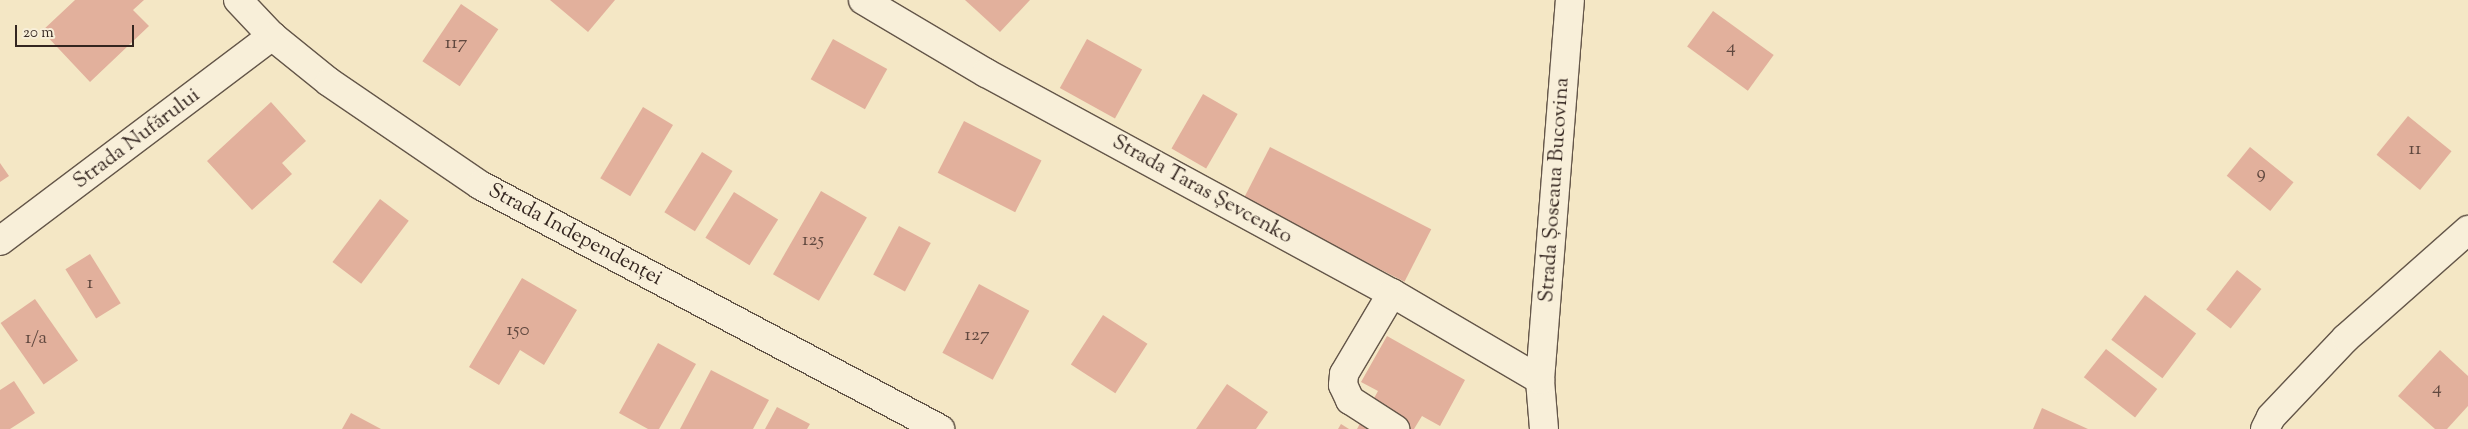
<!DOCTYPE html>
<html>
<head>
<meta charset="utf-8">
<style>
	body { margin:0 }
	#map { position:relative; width:2468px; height:429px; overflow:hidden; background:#f4e7c5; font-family:"Sorts Mill Goudy",serif }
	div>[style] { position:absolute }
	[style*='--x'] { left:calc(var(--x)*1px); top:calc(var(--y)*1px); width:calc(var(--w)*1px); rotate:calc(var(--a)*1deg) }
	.building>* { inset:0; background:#e2b09c; transform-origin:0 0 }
	.roads { filter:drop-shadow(1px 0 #645649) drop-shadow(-1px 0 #645649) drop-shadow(0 1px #645649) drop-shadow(0 -1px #645649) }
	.minor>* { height:28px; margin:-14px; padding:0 14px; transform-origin:14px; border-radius:14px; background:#f8efd9 }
	.secondary>* { height:28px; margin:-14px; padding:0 14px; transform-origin:14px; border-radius:14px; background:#f8efd9 }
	span { translate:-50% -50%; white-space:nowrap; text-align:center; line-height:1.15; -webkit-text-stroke:4.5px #f8efd9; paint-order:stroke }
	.number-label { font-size:19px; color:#60483f }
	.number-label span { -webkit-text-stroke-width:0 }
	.street-label { font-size:21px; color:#342620 }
	.scale { position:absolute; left:15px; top:25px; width:119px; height:22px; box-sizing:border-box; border:2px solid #342620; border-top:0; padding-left:6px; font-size:15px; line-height:18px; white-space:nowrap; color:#342620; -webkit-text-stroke:4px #f8efd9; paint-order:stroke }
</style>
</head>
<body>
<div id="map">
	<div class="building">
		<div style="clip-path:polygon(75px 0,144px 0,133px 10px,149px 26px,90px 82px,42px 31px)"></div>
		<div style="clip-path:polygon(550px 0,615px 0,588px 32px)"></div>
		<div style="clip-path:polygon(965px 0,1030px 0,1000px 32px)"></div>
		<div style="left:461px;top:4px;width:45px;height:69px;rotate:34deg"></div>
		<div style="left:1713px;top:11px;width:75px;height:44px;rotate:36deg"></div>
		<div style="left:833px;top:39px;width:62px;height:46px;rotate:29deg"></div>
		<div style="left:1087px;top:39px;width:63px;height:56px;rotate:29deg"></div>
		<div style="left:1203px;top:94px;width:40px;height:63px;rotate:30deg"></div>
		<div style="clip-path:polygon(271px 102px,306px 141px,282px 163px,292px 174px,252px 210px,207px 161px)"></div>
		<div style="left:643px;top:107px;width:35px;height:83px;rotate:31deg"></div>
		<div style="left:2408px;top:116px;width:56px;height:50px;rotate:39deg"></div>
		<div style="left:964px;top:121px;width:87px;height:58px;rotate:27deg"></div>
		<div style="left:1270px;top:147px;width:181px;height:59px;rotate:27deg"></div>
		<div style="left:2250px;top:147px;width:56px;height:37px;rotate:39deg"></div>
		<div style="left:702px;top:152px;width:36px;height:71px;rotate:32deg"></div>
		<div style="clip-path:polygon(0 163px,9px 176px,0 182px)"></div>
		<div style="left:821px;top:191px;width:53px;height:96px;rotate:30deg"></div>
		<div style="left:734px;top:192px;width:52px;height:54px;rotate:32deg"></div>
		<div style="left:380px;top:199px;width:36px;height:79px;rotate:37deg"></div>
		<div style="left:899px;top:226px;width:36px;height:55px;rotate:28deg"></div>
		<div style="left:90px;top:254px;width:58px;height:29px;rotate:58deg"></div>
		<div style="left:2237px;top:270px;width:31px;height:50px;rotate:38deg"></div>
		<div style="clip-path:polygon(522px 278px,577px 310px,544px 365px,520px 350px,499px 385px,469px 367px)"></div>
		<div style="left:979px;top:284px;width:57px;height:78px;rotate:28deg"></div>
		<div style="left:2145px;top:295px;width:64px;height:56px;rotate:37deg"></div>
		<div style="left:35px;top:299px;width:75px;height:42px;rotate:55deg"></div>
		<div style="left:1103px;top:315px;width:53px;height:59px;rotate:33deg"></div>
		<div style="clip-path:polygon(1387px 336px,1465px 380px,1440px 426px,1422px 416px,1414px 429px,1357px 429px,1378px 391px,1361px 382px)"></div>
		<div style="clip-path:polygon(658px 343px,696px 364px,659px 429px,648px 429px,619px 413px)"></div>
		<div style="left:2106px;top:349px;width:65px;height:36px;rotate:38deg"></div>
		<div style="clip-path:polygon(2440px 350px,2468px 376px,2468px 406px,2447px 429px,2435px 429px,2398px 396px)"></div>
		<div style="clip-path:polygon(711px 370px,769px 400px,753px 429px,680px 429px)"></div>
		<div style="clip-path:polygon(14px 381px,35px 413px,10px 429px,0 429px,0 390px)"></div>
		<div style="clip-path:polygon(1227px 384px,1268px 412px,1256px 429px,1196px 429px)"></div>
		<div style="clip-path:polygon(777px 407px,810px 424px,807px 429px,765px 429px)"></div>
		<div style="clip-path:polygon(2042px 408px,2088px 429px,2033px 429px)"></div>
		<div style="clip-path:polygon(351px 413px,381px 429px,342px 429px)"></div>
		<div style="clip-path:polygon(1341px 424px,1349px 429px,1338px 429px)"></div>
	</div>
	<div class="roads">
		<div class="minor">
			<div style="--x:863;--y:0;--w:143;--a:30.7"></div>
			<div style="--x:986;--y:73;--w:462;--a:28.5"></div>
			<div style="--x:1392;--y:293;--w:172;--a:30.4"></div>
			<div style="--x:0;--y:241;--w:341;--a:-37"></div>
			<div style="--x:1392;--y:293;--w:94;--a:120.7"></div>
			<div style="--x:1344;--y:374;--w:11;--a:95"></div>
			<div style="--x:1343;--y:385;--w:17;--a:65"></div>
			<div style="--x:1350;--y:400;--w:54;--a:32.8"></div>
			<div style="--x:2265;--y:429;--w:13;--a:-63"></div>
			<div style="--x:2271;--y:417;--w:109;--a:-46.5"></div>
			<div style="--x:2346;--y:338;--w:163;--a:-41.5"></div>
		</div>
		<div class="secondary">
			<div style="--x:238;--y:0;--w:50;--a:46.6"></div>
			<div style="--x:272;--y:36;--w:73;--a:38.9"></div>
			<div style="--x:329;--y:82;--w:183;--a:34.3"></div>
			<div style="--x:480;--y:185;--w:521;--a:27.94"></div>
			<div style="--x:1544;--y:429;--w:49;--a:-94.7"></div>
			<div style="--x:1540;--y:380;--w:381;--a:-85.5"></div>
		</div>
	</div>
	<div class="number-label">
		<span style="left:456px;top:44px">117</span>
		<span style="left:1731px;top:48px">4</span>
		<span style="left:2415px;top:150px">11</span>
		<span style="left:2261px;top:174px">9</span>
		<span style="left:813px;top:241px">125</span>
		<span style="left:90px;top:284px">1</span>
		<span style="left:518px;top:331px">150</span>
		<span style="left:977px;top:336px">127</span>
		<span style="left:36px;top:339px">1/a</span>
		<span style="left:2437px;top:389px">4</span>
	</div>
	<div class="street-label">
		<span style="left:137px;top:139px;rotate:-37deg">Strada Nufărului</span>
		<span style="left:1202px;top:190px;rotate:29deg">Strada Taras Șevcenko</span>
		<span style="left:1555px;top:190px;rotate:-86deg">Strada Șoseaua Bucovina</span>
		<span style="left:575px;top:235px;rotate:28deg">Strada Independenței</span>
	</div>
	<div class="scale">20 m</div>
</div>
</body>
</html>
